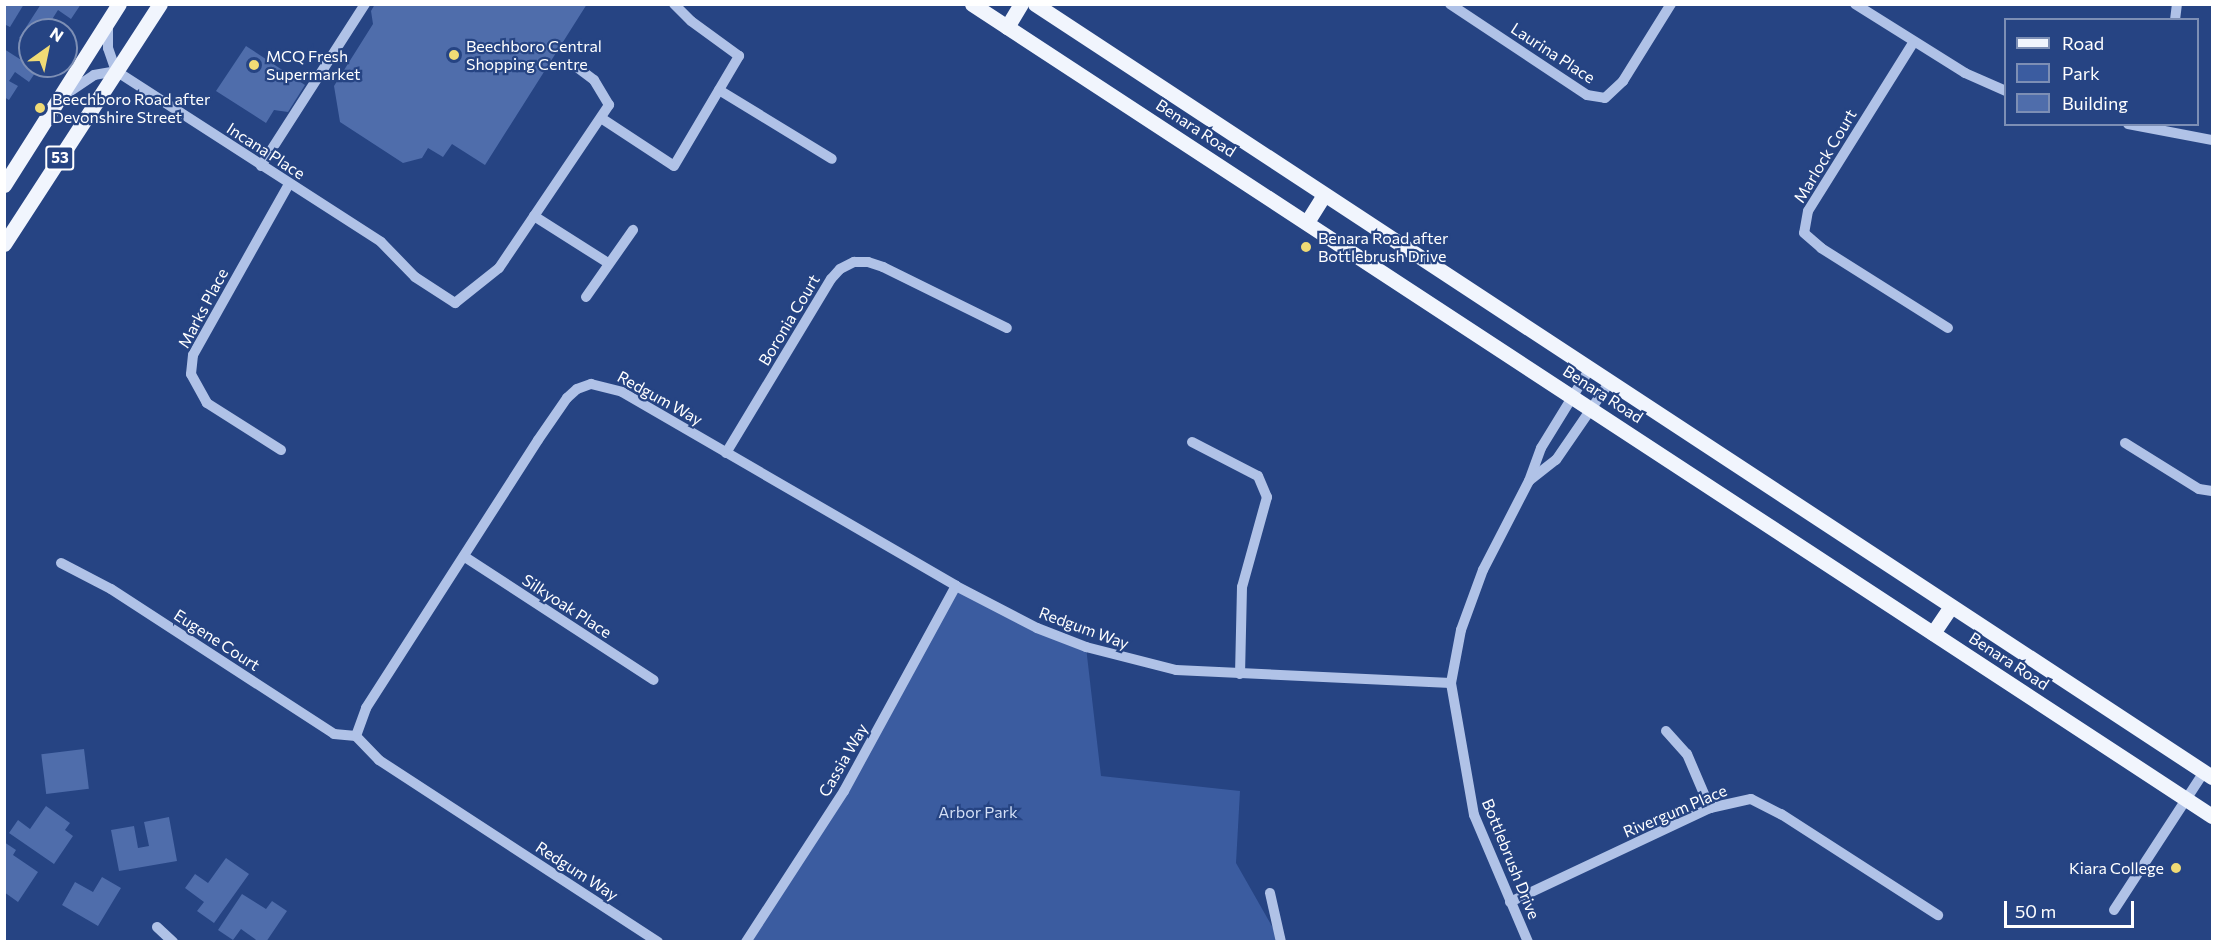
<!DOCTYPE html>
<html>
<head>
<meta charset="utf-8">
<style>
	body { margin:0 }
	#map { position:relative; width:2217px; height:946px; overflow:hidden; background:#264483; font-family:Commissioner,sans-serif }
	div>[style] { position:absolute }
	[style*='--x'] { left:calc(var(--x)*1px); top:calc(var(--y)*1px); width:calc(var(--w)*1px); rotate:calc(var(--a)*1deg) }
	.green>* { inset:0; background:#3b5ca0 }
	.building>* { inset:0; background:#4f6dab; transform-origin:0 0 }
	.minor>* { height:10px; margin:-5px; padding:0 5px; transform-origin:5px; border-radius:5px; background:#b0c2e7 }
	.major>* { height:15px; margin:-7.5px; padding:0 7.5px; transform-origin:7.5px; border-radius:7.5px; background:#f1f5fd }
	.dots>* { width:16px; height:16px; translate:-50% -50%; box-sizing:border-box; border:3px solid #264483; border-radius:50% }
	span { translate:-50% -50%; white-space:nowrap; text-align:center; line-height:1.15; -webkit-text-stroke:4.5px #264483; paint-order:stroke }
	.shield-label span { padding:2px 4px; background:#264483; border:2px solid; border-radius:4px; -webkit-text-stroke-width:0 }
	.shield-label { font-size:15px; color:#fff; font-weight:700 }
	.poi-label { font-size:16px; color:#fff }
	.left { translate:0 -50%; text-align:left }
	.right { translate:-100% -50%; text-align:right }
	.street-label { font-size:16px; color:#fff }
	.park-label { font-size:16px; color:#d3dff6 }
	.frame { position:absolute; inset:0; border:6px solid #fff; pointer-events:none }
	.legend { position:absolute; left:2004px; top:18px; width:195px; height:108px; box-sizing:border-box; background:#264483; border:2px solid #7d8fb5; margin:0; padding:8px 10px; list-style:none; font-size:18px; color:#fff }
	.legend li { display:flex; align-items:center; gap:12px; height:30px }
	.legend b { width:30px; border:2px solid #7d8fb5 }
	.north { position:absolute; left:18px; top:18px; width:60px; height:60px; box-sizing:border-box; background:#264483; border:2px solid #7d8fb5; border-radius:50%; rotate:33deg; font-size:16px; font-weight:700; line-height:24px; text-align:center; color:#fff }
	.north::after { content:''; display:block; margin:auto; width:21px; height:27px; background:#f0db75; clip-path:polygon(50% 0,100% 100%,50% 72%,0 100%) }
	.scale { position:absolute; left:2004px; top:901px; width:130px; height:27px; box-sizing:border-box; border:3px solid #fff; border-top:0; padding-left:8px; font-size:18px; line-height:21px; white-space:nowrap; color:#fff; -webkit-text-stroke:4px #264483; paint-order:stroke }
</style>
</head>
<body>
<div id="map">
	<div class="green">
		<div style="clip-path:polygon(956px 586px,1086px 647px,1101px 776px,1240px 791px,1236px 863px,1281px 942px,746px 942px,844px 791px)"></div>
	</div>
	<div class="building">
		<div style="clip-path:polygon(4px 4px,24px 4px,10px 27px,4px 24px)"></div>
		<div style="clip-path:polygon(41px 4px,81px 4px,71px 19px,58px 10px,51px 21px,61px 27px,60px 30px,30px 30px,30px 45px,19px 38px)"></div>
		<div style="clip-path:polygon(375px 4px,587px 4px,485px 165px,452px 144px,443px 157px,428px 148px,422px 158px,403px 163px,340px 122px,334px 86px,373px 24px,371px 11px)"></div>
		<div style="clip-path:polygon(246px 46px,305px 85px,288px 112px,274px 110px,266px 123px,216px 91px)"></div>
		<div style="clip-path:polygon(4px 49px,37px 70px,29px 82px,15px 72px,9px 81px,18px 86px,9px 100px,4px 97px)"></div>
		<div style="left:84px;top:749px;width:40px;height:43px;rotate:83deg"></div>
		<div style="clip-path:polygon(46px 806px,70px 823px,65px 830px,73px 836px,54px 864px,9px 833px,18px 820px,30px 829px)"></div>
		<div style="clip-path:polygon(169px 817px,177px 861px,119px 871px,111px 830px,134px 826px,138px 848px,149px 846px,144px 822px)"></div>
		<div style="clip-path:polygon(4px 842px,16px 850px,13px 855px,38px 872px,18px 902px,4px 892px)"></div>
		<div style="clip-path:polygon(226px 858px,249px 874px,214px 923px,197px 911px,204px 902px,185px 888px,195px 874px,208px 883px)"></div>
		<div style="clip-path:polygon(102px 877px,121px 888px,98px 926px,62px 905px,75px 882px,93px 892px)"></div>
		<div style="clip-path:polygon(242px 894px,266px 909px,272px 901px,287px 911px,266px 942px,259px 942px,241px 929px,233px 940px,218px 930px)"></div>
	</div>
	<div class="minor">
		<div style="--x:1450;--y:4;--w:164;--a:33.6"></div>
		<div style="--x:1587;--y:95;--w:18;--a:9"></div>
		<div style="--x:1605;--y:98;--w:25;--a:-43"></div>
		<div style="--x:1623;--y:81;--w:91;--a:-58.1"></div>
		<div style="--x:1855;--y:4;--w:130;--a:32.1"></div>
		<div style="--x:1965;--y:73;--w:45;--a:23.7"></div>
		<div style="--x:2175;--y:20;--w:16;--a:-83"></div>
		<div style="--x:108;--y:26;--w:22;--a:90"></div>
		<div style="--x:108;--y:48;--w:24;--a:71"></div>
		<div style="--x:1913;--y:43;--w:198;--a:122"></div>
		<div style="--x:1808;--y:211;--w:22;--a:100"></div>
		<div style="--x:1804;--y:233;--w:23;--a:41"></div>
		<div style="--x:1821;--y:248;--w:150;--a:32.2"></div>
		<div style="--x:116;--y:71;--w:315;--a:32.8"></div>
		<div style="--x:381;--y:242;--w:49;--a:45.8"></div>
		<div style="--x:415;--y:277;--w:48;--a:33"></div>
		<div style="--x:455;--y:303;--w:56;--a:-38.5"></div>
		<div style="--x:499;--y:268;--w:197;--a:-56"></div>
		<div style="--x:609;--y:105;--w:29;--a:-121"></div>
		<div style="--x:594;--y:80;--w:20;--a:-143"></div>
		<div style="--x:719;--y:90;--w:132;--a:31.4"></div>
		<div style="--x:66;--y:94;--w:34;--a:-34"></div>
		<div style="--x:94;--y:75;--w:22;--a:-10"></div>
		<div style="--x:601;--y:118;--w:87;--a:33.3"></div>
		<div style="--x:674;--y:166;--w:128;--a:-59.4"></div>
		<div style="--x:739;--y:56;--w:59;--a:-143.9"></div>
		<div style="--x:691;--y:21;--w:24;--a:-135"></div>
		<div style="--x:2128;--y:124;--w:86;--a:10.8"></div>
		<div style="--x:261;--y:166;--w:193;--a:-57.3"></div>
		<div style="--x:534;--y:216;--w:88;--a:32.4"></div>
		<div style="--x:586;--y:297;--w:82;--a:-55"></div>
		<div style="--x:1192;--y:442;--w:74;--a:27.3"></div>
		<div style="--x:1258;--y:476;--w:23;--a:67"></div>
		<div style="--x:1267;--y:497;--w:93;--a:105.5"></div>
		<div style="--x:1242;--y:587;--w:87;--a:91.3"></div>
		<div style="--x:2125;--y:443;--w:87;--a:31.9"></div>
		<div style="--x:2199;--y:489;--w:13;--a:9"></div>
		<div style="--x:281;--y:450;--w:88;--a:-147.6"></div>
		<div style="--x:207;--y:403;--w:33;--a:-119"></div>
		<div style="--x:191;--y:374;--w:19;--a:-84"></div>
		<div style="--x:193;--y:355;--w:196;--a:-60.7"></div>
		<div style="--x:726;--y:453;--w:203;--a:-58.9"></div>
		<div style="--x:831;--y:279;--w:13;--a:-48"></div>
		<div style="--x:840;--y:269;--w:16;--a:-27"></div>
		<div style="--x:854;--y:262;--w:14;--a:0"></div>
		<div style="--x:868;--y:262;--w:16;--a:18"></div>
		<div style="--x:883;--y:267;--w:138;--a:26.2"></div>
		<div style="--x:1530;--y:480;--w:33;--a:-38"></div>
		<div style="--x:1556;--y:460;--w:93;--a:-55.5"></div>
		<div style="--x:465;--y:557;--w:225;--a:33.1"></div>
		<div style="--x:61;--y:563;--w:56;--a:27.5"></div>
		<div style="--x:111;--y:589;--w:266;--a:33"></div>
		<div style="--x:334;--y:734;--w:22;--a:5"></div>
		<div style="--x:1666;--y:731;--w:31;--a:48"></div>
		<div style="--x:1687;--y:754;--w:59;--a:66.9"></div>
		<div style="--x:1270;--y:893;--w:50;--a:77.3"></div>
		<div style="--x:1510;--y:902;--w:221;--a:-25.2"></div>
		<div style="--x:1710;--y:808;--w:42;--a:-12.4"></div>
		<div style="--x:1751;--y:799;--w:34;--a:27"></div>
		<div style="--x:1781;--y:814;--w:187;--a:32.8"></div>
		<div style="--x:2114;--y:910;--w:165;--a:-56.9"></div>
		<div style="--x:157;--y:927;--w:22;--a:43"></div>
		<div style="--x:658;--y:942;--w:333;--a:-146.9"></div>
		<div style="--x:379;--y:760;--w:33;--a:-134"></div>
		<div style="--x:356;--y:736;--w:30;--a:-70"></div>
		<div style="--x:366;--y:708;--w:318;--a:-57.3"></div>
		<div style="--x:538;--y:440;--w:51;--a:-55.4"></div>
		<div style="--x:567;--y:398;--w:13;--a:-42"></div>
		<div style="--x:577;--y:389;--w:15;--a:-20"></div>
		<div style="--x:591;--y:384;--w:32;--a:14"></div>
		<div style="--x:622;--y:392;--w:386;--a:30.1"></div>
		<div style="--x:956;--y:586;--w:91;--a:27.4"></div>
		<div style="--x:1037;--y:628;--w:53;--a:21.2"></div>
		<div style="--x:1086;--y:647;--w:93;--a:14.3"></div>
		<div style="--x:1176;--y:670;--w:275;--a:2.7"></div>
		<div style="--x:746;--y:942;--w:180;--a:-57"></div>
		<div style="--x:844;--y:791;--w:234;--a:-61.4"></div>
		<div style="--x:1528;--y:942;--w:138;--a:-113"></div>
		<div style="--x:1474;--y:815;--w:134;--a:-99.9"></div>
		<div style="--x:1451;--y:683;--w:54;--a:-79.3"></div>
		<div style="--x:1461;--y:630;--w:64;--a:-69.9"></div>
		<div style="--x:1483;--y:570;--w:100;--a:-62.7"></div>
		<div style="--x:1529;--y:481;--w:35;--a:-70"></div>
		<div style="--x:1541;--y:448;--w:92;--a:-58.4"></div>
	</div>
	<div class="major">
		<div style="--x:972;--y:4;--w:1482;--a:33.22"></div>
		<div style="--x:1035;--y:4;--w:1408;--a:33.3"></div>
		<div style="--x:1007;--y:27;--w:27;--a:-59"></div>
		<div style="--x:4;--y:185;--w:214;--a:-57.6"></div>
		<div style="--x:1307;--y:222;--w:31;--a:-58"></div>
		<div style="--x:4;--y:244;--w:286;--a:-57"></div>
		<div style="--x:1933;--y:633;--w:32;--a:-56"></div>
	</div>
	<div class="dots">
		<div style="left:454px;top:55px;background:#f0db75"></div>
		<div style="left:254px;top:65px;background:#f0db75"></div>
		<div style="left:40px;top:108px;background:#f0db75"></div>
		<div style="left:1306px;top:247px;background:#f0db75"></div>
		<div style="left:2176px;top:868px;background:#f0db75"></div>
	</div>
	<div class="shield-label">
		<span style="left:60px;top:158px">53</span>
	</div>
	<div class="poi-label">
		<span class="left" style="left:466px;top:55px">Beechboro Central<br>Shopping Centre</span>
		<span class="left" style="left:266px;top:65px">MCQ Fresh<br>Supermarket</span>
		<span class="left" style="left:52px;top:108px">Beechboro Road after<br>Devonshire Street</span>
		<span class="left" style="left:1318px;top:247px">Benara Road after<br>Bottlebrush Drive</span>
		<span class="right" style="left:2164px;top:868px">Kiara College</span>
	</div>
	<div class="street-label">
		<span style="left:1553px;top:53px;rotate:33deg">Laurina Place</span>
		<span style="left:1196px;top:128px;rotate:33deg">Benara Road</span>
		<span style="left:266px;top:151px;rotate:33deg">Incana Place</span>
		<span style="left:1825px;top:156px;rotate:-59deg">Marlock Court</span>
		<span style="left:203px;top:308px;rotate:-62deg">Marks Place</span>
		<span style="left:789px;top:320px;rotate:-59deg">Boronia Court</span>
		<span style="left:1603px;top:394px;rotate:33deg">Benara Road</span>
		<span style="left:660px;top:398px;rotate:29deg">Redgum Way</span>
		<span style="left:567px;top:606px;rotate:33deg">Silkyoak Place</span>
		<span style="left:1084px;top:628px;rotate:20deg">Redgum Way</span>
		<span style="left:217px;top:640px;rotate:33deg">Eugene Court</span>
		<span style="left:2009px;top:661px;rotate:33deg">Benara Road</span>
		<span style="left:843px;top:760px;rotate:-60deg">Cassia Way</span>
		<span style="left:1675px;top:811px;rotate:-23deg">Rivergum Place</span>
		<span style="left:1511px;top:859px;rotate:68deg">Bottlebrush Drive</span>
		<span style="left:577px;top:871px;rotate:33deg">Redgum Way</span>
	</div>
	<div class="park-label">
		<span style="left:978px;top:812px">Arbor Park</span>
	</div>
	<div class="frame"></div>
	<ul class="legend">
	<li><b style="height:8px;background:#f1f5fd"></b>Road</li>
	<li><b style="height:16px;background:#3b5ca0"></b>Park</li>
	<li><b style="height:16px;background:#4f6dab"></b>Building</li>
	</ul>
	<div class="north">N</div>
	<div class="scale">50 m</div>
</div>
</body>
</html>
